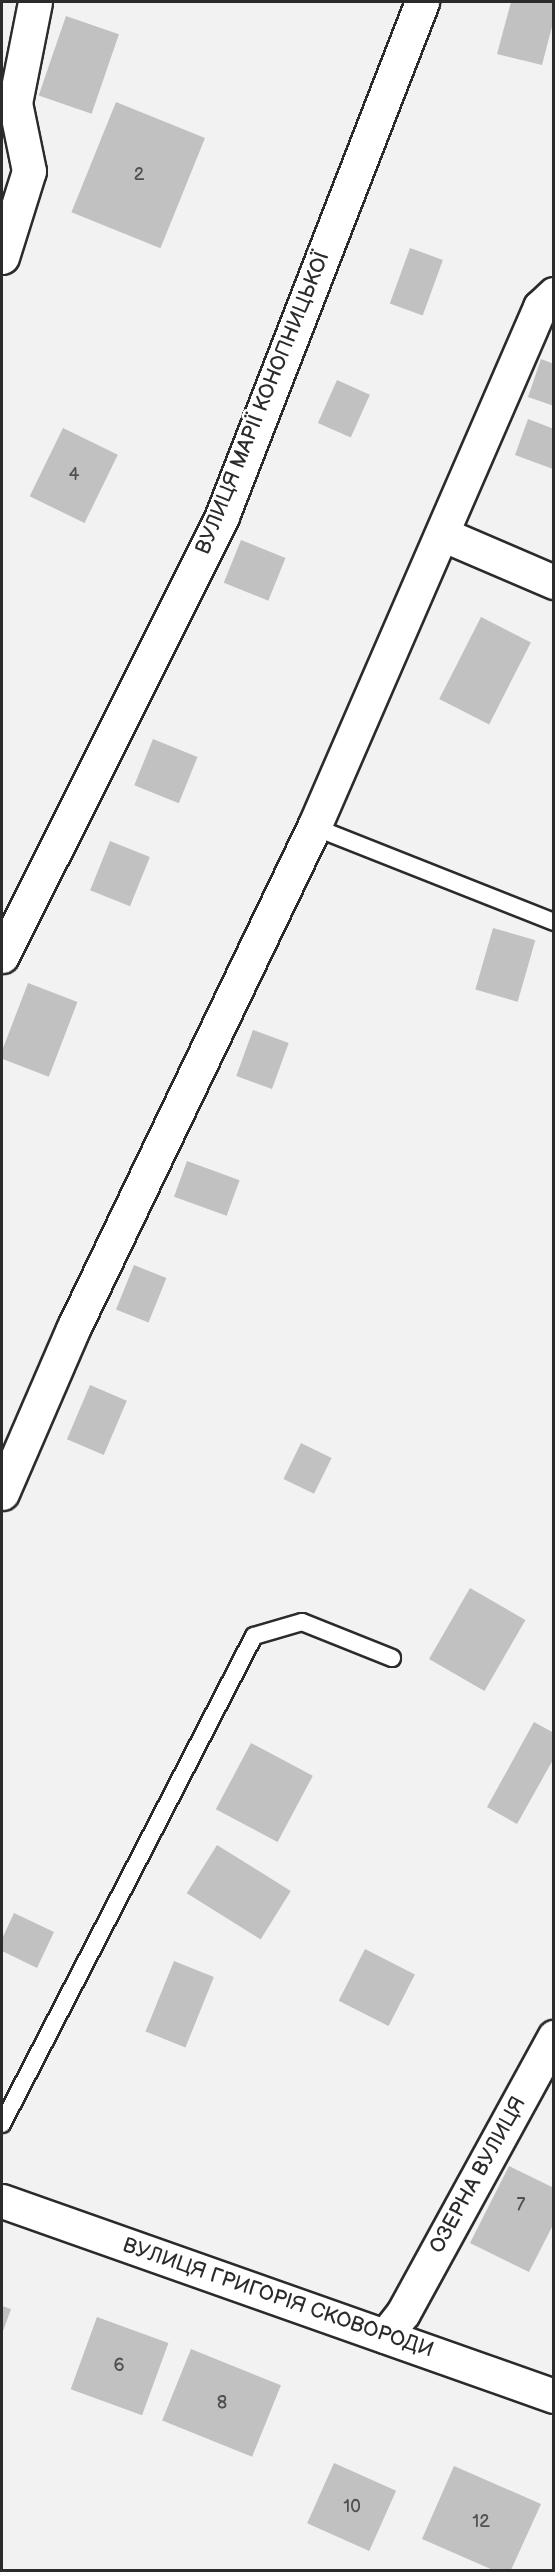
<!DOCTYPE html>
<html>
<head>
<meta charset="utf-8">
<style>
	body { margin:0 }
	#map { position:relative; width:555px; height:2572px; overflow:hidden; background:#f2f2f2; font-family:"Balsamiq Sans",sans-serif }
	div>[style] { position:absolute }
	[style*='--x'] { left:calc(var(--x)*1px); top:calc(var(--y)*1px); width:calc(var(--w)*1px); rotate:calc(var(--a)*1deg) }
	.building>* { inset:0; background:#c1c1c1; transform-origin:0 0 }
	.roads { filter:drop-shadow(2px 0 #2b2b2b) drop-shadow(-2px 0 #2b2b2b) drop-shadow(0 2px #2b2b2b) drop-shadow(0 -2px #2b2b2b) }
	.service>* { height:16px; margin:-8px; padding:0 8px; transform-origin:8px; border-radius:8px; background:#fff }
	.minor>* { height:33px; margin:-16.5px; padding:0 16.5px; transform-origin:16.5px; border-radius:16.5px; background:#fff }
	span { translate:-50% -50%; white-space:nowrap; text-align:center; line-height:1.15; -webkit-text-stroke:5px #fff; paint-order:stroke }
	.number-label { font-size:18px; color:#505050 }
	.number-label span { -webkit-text-stroke-width:0 }
	.street-label { font-size:21px; color:#2b2b2b }
	.frame { position:absolute; inset:0; border:3px solid #2b2b2b; pointer-events:none }
</style>
</head>
<body>
<div id="map">
	<div class="building">
		<div style="clip-path:polygon(511px 2px,554px 2px,554px 19px,542px 65px,497px 54px)"></div>
		<div style="left:66px;top:16px;width:56px;height:84px;rotate:19deg"></div>
		<div style="left:116px;top:102px;width:96px;height:119px;rotate:22deg"></div>
		<div style="left:410px;top:248px;width:35px;height:59px;rotate:20deg"></div>
		<div style="clip-path:polygon(541px 359px,554px 364px,554px 406px,528px 397px)"></div>
		<div style="left:337px;top:380px;width:36px;height:47px;rotate:24deg"></div>
		<div style="clip-path:polygon(528px 419px,554px 429px,553px 469px,515px 455px)"></div>
		<div style="left:63px;top:428px;width:61px;height:76px;rotate:26deg"></div>
		<div style="left:241px;top:540px;width:48px;height:46px;rotate:22deg"></div>
		<div style="left:481px;top:617px;width:56px;height:92px;rotate:27deg"></div>
		<div style="left:153px;top:739px;width:48px;height:50px;rotate:22deg"></div>
		<div style="left:110px;top:841px;width:43px;height:53px;rotate:22deg"></div>
		<div style="left:493px;top:928px;width:44px;height:64px;rotate:16deg"></div>
		<div style="left:28px;top:983px;width:53px;height:80px;rotate:21deg"></div>
		<div style="left:253px;top:1030px;width:38px;height:49px;rotate:20deg"></div>
		<div style="left:187px;top:1161px;width:56px;height:38px;rotate:20deg"></div>
		<div style="left:134px;top:1265px;width:35px;height:48px;rotate:22deg"></div>
		<div style="left:90px;top:1385px;width:40px;height:59px;rotate:23deg"></div>
		<div style="left:301px;top:1443px;width:34px;height:40px;rotate:26deg"></div>
		<div style="left:470px;top:1588px;width:64px;height:82px;rotate:30deg"></div>
		<div style="clip-path:polygon(534px 1722px,554px 1733px,554px 1758px,517px 1824px,487px 1807px)"></div>
		<div style="left:251px;top:1743px;width:70px;height:75px;rotate:28deg"></div>
		<div style="left:217px;top:1845px;width:87px;height:57px;rotate:32deg"></div>
		<div style="clip-path:polygon(14px 1913px,54px 1932px,37px 1968px,2px 1951px,2px 1939px)"></div>
		<div style="left:365px;top:1949px;width:56px;height:58px;rotate:27deg"></div>
		<div style="left:174px;top:1961px;width:43px;height:76px;rotate:22deg"></div>
		<div style="clip-path:polygon(509px 2166px,554px 2188px,554px 2223px,529px 2272px,470px 2243px)"></div>
		<div style="clip-path:polygon(2px 2306px,11px 2309px,2px 2334px)"></div>
		<div style="left:97px;top:2317px;width:76px;height:77px;rotate:20deg"></div>
		<div style="left:191px;top:2349px;width:97px;height:77px;rotate:22deg"></div>
		<div style="left:334px;top:2463px;width:68px;height:66px;rotate:24deg"></div>
		<div style="clip-path:polygon(454px 2466px,541px 2504px,511px 2570px,493px 2570px,422px 2539px)"></div>
	</div>
	<div class="roads">
		<div class="service">
			<div style="--x:314;--y:827;--w:258;--a:21.6"></div>
			<div style="--x:2;--y:2124;--w:549;--a:-62.69"></div>
			<div style="--x:254;--y:1636;--w:50;--a:-16.3"></div>
			<div style="--x:302;--y:1622;--w:97;--a:21.8"></div>
		</div>
		<div class="minor">
			<div style="--x:2;--y:257;--w:90;--a:-72.6"></div>
			<div style="--x:29;--y:171;--w:69;--a:-101.6"></div>
			<div style="--x:15;--y:103;--w:103;--a:-78.8"></div>
			<div style="--x:442;--y:534;--w:122;--a:23.2"></div>
			<div style="--x:2;--y:956;--w:492;--a:-63.4"></div>
			<div style="--x:222;--y:516;--w:552;--a:-68.74"></div>
			<div style="--x:2;--y:1493;--w:179;--a:-66.6"></div>
			<div style="--x:73;--y:1329;--w:557;--a:-64.36"></div>
			<div style="--x:314;--y:827;--w:567;--a:-66.51"></div>
			<div style="--x:540;--y:307;--w:19;--a:-43"></div>
			<div style="--x:2;--y:2201;--w:585;--a:19.46"></div>
			<div style="--x:385;--y:2336;--w:29;--a:-52"></div>
			<div style="--x:403;--y:2313;--w:315;--a:-61.3"></div>
		</div>
	</div>
	<div class="number-label">
		<span style="left:139px;top:175px">2</span>
		<span style="left:74px;top:475px">4</span>
		<span style="left:521px;top:2205px">7</span>
		<span style="left:119px;top:2366px">6</span>
		<span style="left:222px;top:2403px">8</span>
		<span style="left:352px;top:2507px">10</span>
		<span style="left:481px;top:2522px">12</span>
	</div>
	<div class="street-label">
		<span style="left:263px;top:403px;rotate:-68deg">ВУЛИЦЯ МАРІЇ КОНОПНИЦЬКОЇ</span>
		<span style="left:478px;top:2175px;rotate:-61deg">ОЗЕРНА ВУЛИЦЯ</span>
		<span style="left:278px;top:2298px;rotate:19deg">ВУЛИЦЯ ГРИГОРІЯ СКОВОРОДИ</span>
	</div>
	<div class="frame"></div>
</div>
</body>
</html>
